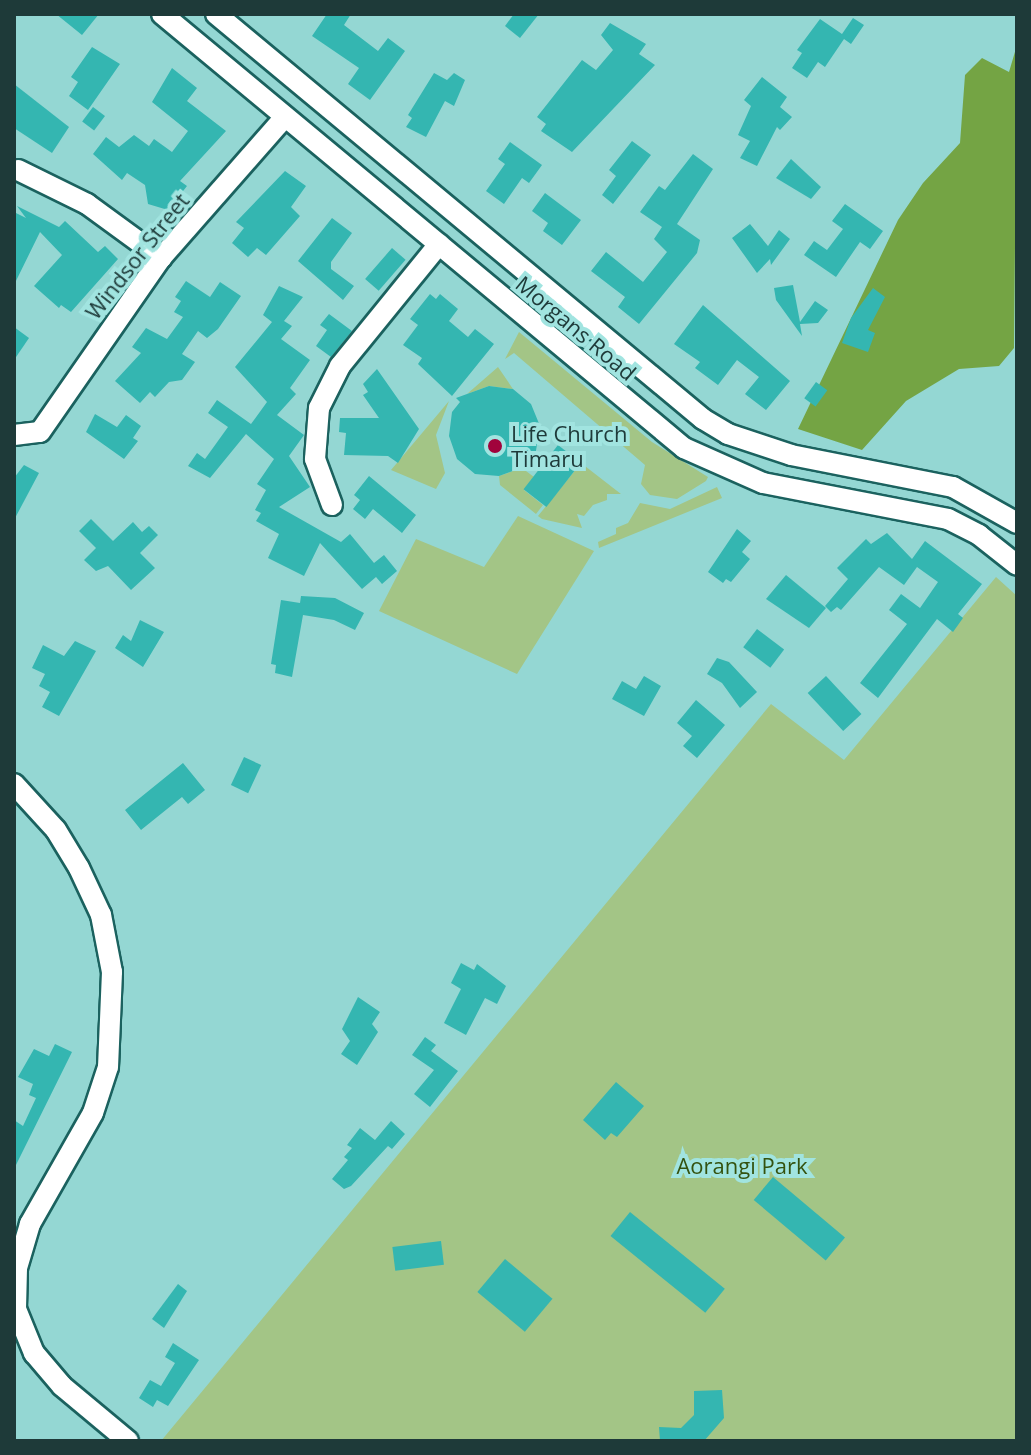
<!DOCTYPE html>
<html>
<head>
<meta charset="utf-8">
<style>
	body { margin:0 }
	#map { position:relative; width:1031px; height:1455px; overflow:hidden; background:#94d7d3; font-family:"Open Sans",sans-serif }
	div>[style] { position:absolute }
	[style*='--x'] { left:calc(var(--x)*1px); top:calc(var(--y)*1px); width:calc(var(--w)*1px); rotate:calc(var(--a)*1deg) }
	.green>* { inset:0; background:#a3c586 }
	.forest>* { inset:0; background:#74a444 }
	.building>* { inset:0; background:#34b6b1; transform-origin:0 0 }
	.roads { filter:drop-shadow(2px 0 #1b625f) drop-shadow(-2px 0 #1b625f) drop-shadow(0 2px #1b625f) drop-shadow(0 -2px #1b625f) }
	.minor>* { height:20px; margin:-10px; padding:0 10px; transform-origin:10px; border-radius:10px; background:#fff }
	.dots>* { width:22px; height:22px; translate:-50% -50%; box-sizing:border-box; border:4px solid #a1e4e0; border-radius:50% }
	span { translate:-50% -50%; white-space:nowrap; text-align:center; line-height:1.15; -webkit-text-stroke:8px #a1e4e0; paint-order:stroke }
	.street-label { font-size:22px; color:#1e3a39 }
	.poi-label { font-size:22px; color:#1e3a39 }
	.left { translate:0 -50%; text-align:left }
	.park-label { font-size:22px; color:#34520f }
	.frame { position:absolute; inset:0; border:16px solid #1e3a39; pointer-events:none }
</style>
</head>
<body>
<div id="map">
	<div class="green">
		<div style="clip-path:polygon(519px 332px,652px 442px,708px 477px,706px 481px,677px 499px,650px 495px,641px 484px,645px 465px,514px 353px,505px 359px)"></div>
		<div style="clip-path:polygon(498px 367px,513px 389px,489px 386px,467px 394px)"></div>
		<div style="clip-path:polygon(449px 401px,436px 435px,445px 473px,436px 489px,391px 470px)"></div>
		<div style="clip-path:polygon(581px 463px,621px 494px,607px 494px,607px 500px,593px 505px,584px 516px,577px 514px,582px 528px,542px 519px,538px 516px)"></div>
		<div style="clip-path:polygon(522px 468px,534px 477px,524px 490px,543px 505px,536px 514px,500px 485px,499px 476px)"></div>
		<div style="clip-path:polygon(717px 487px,722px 498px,599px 548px,598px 542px,616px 534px,616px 528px,628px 523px,640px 503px,670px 509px)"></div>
		<div style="clip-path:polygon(518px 516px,594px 551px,517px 674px,379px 611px,416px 539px,484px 567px)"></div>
		<div style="clip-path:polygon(996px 577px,1017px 596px,1017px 1441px,161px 1441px,771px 704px,844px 760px)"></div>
	</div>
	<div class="forest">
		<div style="clip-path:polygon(1017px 45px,1014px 348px,999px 366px,959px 369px,906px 401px,862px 450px,798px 429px,898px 220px,923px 183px,960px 143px,965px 75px,982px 58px,1009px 72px)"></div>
	</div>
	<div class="building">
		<div style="clip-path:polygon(56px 14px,99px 14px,82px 35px)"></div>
		<div style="clip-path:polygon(327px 14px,351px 14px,344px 25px,378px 51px,388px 38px,405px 51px,370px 100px,348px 84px,359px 68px,312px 36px)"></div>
		<div style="clip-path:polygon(514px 14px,539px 14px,520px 38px,505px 26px)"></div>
		<div style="clip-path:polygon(853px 18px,864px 25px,851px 44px,844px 39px,825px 67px,818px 62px,807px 78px,792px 68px,802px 53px,797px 50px,820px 19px,842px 34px)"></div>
		<div style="clip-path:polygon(610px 23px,646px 44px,639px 54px,655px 65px,572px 152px,541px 131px,546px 124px,537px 117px,582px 60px,596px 70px,613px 50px,601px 35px)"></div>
		<div style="clip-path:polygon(92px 47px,120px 64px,88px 110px,69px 96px,78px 82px,71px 77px)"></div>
		<div style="clip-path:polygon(172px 68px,197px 88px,187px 101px,226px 131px,180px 181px,187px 186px,168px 210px,148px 204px,145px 185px,127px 173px,122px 180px,93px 154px,106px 137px,119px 147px,134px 135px,149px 146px,154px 139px,172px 152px,188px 131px,152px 102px)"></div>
		<div style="clip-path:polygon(434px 73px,447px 80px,454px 73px,465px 80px,454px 106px,445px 101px,426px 137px,406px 127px,412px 118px,408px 115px)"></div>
		<div style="clip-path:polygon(762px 77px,787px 97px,780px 107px,792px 117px,780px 130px,777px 127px,757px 166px,740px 158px,750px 141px,738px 135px,751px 106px,744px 100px)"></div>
		<div style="clip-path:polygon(14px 84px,69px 127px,52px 153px,14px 128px)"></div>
		<div style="left:93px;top:107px;width:15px;height:18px;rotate:37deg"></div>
		<div style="clip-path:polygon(632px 141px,651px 155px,613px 204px,602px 195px,616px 176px,609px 170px)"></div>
		<div style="clip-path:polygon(510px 142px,542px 165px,529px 183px,522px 178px,504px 204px,486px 191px,505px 164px,498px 159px)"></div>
		<div style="clip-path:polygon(693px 154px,713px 169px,677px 224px,700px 240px,697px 253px,639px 324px,618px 307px,625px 297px,591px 271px,606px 252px,643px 282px,667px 252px,654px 239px,662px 227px,640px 212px,659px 186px,665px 190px)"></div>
		<div style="clip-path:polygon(791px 159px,821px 187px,811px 199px,776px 178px)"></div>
		<div style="clip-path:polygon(285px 171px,306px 186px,291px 207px,300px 216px,266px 255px,257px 248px,248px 257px,232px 243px,244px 228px,236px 222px)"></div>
		<div style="clip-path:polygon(545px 193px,581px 220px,562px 245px,543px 231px,548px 223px,532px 211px)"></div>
		<div style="clip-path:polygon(845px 204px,883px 231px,870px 249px,860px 242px,836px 277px,804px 255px,814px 241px,827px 250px,843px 229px,832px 221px)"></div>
		<div style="clip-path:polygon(17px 206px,59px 227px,65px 221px,98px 252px,105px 246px,118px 259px,71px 312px,61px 305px,59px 308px,34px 286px,62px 255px,40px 232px,14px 285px,14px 212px,26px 218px)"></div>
		<div style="clip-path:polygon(332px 218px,352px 233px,331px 262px,331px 269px,354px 286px,343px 300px,298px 261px)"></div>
		<div style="clip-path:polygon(750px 224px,768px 246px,779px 230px,790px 239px,771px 265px,770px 259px,757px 273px,732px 238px)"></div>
		<div style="left:392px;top:248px;width:18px;height:41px;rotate:41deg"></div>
		<div style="clip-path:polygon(186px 281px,210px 297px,220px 282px,241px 296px,218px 329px,207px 338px,198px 331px,182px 354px,195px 362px,182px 380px,169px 382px,155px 397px,150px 392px,140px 403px,115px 381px,141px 353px,132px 347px,146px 328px,167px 339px,183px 317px,174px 312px,181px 301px,175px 297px)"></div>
		<div style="clip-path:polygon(793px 285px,800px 322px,815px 301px,828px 310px,818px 323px,800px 324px,802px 336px,776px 300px,774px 288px)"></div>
		<div style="clip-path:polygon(279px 286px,303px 297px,284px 321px,292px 326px,281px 339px,310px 360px,290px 388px,296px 394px,277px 415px,304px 435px,289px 456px,310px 487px,279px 507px,341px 542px,350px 534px,374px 563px,384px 555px,397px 571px,382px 584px,376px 577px,362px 589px,320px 543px,304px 576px,268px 558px,279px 534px,256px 521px,261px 513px,255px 510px,266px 490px,257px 484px,274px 459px,246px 434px,210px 478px,188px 466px,197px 453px,205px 459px,228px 427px,208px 413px,217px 400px,251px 424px,267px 402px,235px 367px,272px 322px,263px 315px)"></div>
		<div style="clip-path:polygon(873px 288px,885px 297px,868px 330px,875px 333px,868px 352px,842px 343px,851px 318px)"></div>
		<div style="clip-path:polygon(430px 294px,436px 299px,440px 294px,458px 309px,449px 321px,468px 337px,475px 329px,494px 344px,452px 396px,418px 364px,422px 358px,403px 345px,418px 325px,410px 319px)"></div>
		<div style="clip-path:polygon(703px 305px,790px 381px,766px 410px,745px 394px,759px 377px,737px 360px,718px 385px,695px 368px,700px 362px,674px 344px)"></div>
		<div style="clip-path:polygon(329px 314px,352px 331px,331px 357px,316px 346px,327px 330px,320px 325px)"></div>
		<div style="clip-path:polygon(14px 327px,29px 338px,14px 360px)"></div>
		<div style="clip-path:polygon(377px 369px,419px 429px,398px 463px,388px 456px,344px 455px,346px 433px,339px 432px,340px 418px,379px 418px,363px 395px,368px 392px,363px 384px)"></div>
		<div style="left:816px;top:382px;width:14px;height:20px;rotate:36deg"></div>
		<div style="clip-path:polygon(489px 386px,513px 389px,531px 404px,540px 426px,534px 463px,499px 476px,475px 474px,457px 459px,449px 436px,452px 412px,460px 402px,456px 398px)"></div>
		<div style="clip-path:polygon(95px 414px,117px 427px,126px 415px,141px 426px,133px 438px,138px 441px,124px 459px,86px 432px)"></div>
		<div style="left:558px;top:445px;width:29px;height:56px;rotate:38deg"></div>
		<div style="clip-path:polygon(24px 465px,39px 473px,14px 520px,14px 478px)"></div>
		<div style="clip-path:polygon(369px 476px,416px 515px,402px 533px,373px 509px,365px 519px,353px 509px,360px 500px,354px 495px)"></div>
		<div style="clip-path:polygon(91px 519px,113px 541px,133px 522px,142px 532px,149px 526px,158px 535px,140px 553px,155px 568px,131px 590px,108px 566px,96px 571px,84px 560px,96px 548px,79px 531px)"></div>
		<div style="clip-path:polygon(737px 529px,751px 541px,742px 552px,750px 559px,731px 582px,726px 579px,723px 583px,708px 572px)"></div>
		<div style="clip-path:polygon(887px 533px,912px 559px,925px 541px,982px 584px,958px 614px,963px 618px,953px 632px,937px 619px,878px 698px,860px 683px,907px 624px,889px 610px,901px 594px,920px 608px,938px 582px,917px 567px,904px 585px,879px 567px,841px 610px,837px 607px,831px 612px,825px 606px,848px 579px,837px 568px,866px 539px,871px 544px)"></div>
		<div style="clip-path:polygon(786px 575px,826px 608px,809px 628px,766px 599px)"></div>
		<div style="clip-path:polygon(301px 596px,335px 598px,364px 613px,355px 630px,334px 620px,303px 615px,292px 677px,275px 673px,276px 665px,271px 664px,281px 600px,300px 603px)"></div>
		<div style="clip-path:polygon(140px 620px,164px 632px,143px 667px,115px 648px,123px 635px,131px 641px)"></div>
		<div style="left:757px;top:629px;width:34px;height:23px;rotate:37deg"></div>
		<div style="clip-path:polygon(75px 641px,96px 651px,59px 716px,42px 707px,50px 692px,39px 686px,45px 674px,32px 668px,43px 645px,64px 656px)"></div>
		<div style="clip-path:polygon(717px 658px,729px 662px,757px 692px,740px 708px,722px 683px,707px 674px)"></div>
		<div style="clip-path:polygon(644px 676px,661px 686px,644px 716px,612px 699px,622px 681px,636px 689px)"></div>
		<div style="left:826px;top:676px;width:52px;height:25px;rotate:47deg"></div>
		<div style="clip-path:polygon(696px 700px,725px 725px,697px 758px,683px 746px,692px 736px,677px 723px)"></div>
		<div style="left:244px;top:757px;width:19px;height:31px;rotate:25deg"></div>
		<div style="clip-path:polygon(183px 763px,205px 790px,188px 804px,182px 797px,141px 830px,125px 810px)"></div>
		<div style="clip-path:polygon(461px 963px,474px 970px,477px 964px,506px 986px,497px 1004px,485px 998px,466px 1035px,444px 1023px,461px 989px,451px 983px)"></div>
		<div style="clip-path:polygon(358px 997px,380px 1012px,372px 1024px,378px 1032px,357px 1065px,341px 1054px,350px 1041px,342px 1029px)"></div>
		<div style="clip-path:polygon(425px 1037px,436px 1045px,431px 1051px,458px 1071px,430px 1107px,414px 1094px,434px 1070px,412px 1055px)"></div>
		<div style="clip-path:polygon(55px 1044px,72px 1052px,14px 1169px,14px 1120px,23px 1126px,36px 1098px,29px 1095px,33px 1084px,18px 1077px,34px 1049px,49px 1056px)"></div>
		<div style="clip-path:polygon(616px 1082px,644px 1106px,617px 1137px,611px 1133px,605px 1140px,583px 1120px)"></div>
		<div style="clip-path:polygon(391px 1121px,405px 1134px,392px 1149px,388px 1146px,351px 1186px,344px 1189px,332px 1179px,348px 1160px,344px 1157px,352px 1148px,347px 1145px,360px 1128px,375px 1140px)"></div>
		<div style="left:773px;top:1177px;width:94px;height:30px;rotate:40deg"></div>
		<div style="left:630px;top:1212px;width:122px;height:31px;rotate:39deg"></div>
		<div style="left:441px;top:1241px;width:24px;height:49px;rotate:83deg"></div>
		<div style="left:505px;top:1259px;width:62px;height:43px;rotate:40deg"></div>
		<div style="clip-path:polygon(178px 1284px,187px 1291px,164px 1328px,152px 1319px)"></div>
		<div style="clip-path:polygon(173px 1343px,199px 1360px,168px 1406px,157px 1400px,153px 1407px,139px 1398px,150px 1380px,161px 1386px,175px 1363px,165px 1357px)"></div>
		<div style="clip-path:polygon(722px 1390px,724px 1418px,704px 1441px,660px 1441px,659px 1427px,681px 1428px,694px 1415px,694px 1391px)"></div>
	</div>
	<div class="roads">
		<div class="minor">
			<div style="--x:162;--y:14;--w:679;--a:39.74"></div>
			<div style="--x:684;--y:448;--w:86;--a:23.9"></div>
			<div style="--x:763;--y:483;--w:188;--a:11"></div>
			<div style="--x:948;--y:519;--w:35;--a:27"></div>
			<div style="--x:979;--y:535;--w:48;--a:38.3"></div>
			<div style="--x:216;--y:14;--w:633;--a:39.75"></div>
			<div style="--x:703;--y:419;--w:29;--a:31"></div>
			<div style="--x:728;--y:434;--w:66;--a:18.4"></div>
			<div style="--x:791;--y:455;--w:165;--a:11.2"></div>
			<div style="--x:953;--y:487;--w:73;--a:29.4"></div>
			<div style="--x:18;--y:170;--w:77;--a:26.2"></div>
			<div style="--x:87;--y:204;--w:92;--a:36.1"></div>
			<div style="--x:14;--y:435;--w:26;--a:-7"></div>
			<div style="--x:40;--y:432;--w:212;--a:-55.2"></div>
			<div style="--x:161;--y:258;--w:186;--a:-48.7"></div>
			<div style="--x:332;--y:505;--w:49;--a:-110.3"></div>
			<div style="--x:315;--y:459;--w:51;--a:-85.5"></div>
			<div style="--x:319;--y:408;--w:47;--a:-63.4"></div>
			<div style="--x:340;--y:366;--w:157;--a:-50.9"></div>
			<div style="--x:14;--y:784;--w:62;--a:47.6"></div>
			<div style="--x:56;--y:830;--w:44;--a:58.8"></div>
			<div style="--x:79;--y:868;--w:52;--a:64.9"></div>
			<div style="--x:101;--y:915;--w:58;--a:79.1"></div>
			<div style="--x:112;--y:972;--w:95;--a:92.4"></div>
			<div style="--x:108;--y:1067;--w:48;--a:108.1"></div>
			<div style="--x:93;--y:1113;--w:128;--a:119.6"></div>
			<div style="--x:30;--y:1224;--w:46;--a:106.5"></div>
			<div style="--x:17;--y:1268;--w:41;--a:91.4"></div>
			<div style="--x:16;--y:1309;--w:48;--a:67.8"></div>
			<div style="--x:34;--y:1353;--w:43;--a:49.7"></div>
			<div style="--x:62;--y:1386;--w:86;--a:39.8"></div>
		</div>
	</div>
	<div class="dots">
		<div style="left:495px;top:446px;background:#a1033c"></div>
	</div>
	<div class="street-label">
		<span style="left:137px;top:256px;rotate:-52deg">Windsor Street</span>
		<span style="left:576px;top:328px;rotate:40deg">Morgans Road</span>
	</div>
	<div class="poi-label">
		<span class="left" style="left:511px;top:446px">Life Church<br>Timaru</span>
	</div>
	<div class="park-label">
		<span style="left:742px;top:1166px">Aorangi Park</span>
	</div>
	<div class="frame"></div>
</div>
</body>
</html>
